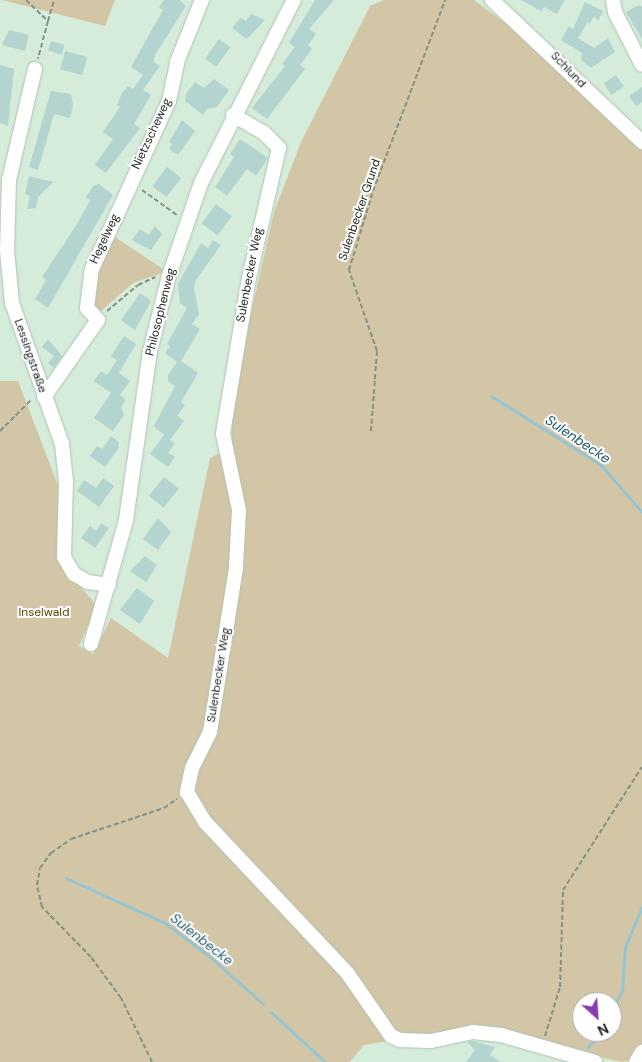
<!DOCTYPE html>
<html>
<head>
<meta charset="utf-8">
<style>
	body { margin:0 }
	#map { position:relative; width:642px; height:1062px; overflow:hidden; background:#d5ecda; font-family:"DM Sans",sans-serif }
	div>[style] { position:absolute }
	.green>* { inset:0; background:#d3c6a7 }
	.stream>* { height:3px; margin:-1.5px; padding:0 1.5px; transform-origin:1.5px; border-radius:1.5px; background:#96c5d1 }
	.building>* { inset:0; background:#b4d4cf; transform-origin:0 0 }
	.path>* { height:2px; margin-top:-1px; transform-origin:0; background:repeating-linear-gradient(90deg,#829285 0 5px,transparent 0 7.5px) }
	.roads { filter:drop-shadow(0 0 1px #aec4b3) drop-shadow(0 0 1px #aec4b3) }
	.minor>* { height:14px; margin:-7px; padding:0 7px; transform-origin:7px; border-radius:7px; background:#fff }
	span { translate:-50% -50%; white-space:nowrap; text-align:center; line-height:1.15; -webkit-text-stroke:4px #fff; paint-order:stroke }
	.street-label { font-size:12px; color:#202822 }
	.park-label { font-size:12px; color:#5a4500 }
	.water-label { font-size:14px; color:#1e5c6a; font-style:italic }
	.north { position:absolute; left:572px; top:992px; width:50px; height:50px; box-sizing:border-box; background:#fff; border:1px solid #a6a9a7; border-radius:50%; rotate:154deg; font-size:14px; font-weight:700; line-height:20px; text-align:center; color:#202822 }
	.north::after { content:''; display:block; margin:auto; width:18px; height:22px; background:#883cad; clip-path:polygon(50% 0,100% 100%,50% 72%,0 100%) }
</style>
</head>
<body>
<div id="map">
	<div class="green">
		<i style="clip-path:polygon(2px 0,115px 0,105px 26px)"></i>
		<i style="clip-path:polygon(evenodd,384px 0,474px 0,540px 49px,642px 148px,642px 1046px,634px 1059px,622px 1062px,470px 1028px,364px 1045px,350px 1062px,0 1062px,0 381px,18px 381px,61px 493px,62px 565px,97px 606px,79px 646px,93px 654px,111px 618px,168px 658px,210px 458px,232px 447px,232px 397px,274px 212px,301px 142px,370px 6px,384px 0,582px 1002px,612px 1002px,612px 1032px,582px 1032px,582px 1002px)"></i>
		<i style="clip-path:polygon(115px 237px,163px 269px,162px 273px,133px 283px,101px 311px,94px 304px,97px 269px)"></i>
	</div>
	<div class="stream">
		<i style="left:491px;top:396px;width:130px;rotate:32.1deg"></i>
		<i style="left:601px;top:465px;width:62px;rotate:48.9deg"></i>
		<i style="left:66px;top:878px;width:109px;rotate:24.4deg"></i>
		<i style="left:165px;top:923px;width:55px;rotate:36.9deg"></i>
		<i style="left:209px;top:956px;width:72px;rotate:41.6deg"></i>
		<i style="left:612px;top:1010px;width:22px;rotate:-63deg"></i>
		<i style="left:622px;top:990px;width:43px;rotate:-86deg"></i>
		<i style="left:625px;top:947px;width:43px;rotate:-67deg"></i>
		<i style="left:271px;top:1012px;width:74px;rotate:42.8deg"></i>
		<i style="left:588px;top:1047px;width:20px;rotate:-49deg"></i>
	</div>
	<div class="building">
		<i style="clip-path:polygon(164px 0,179px 0,186px 6px,155px 55px,154px 62px,160px 66px,143px 90px,151px 95px,134px 124px,140px 128px,106px 173px,95px 165px,113px 139px,103px 132px,120px 107px,117px 105px,122px 93px,128px 86px,133px 89px,143px 75px,131px 67px,163px 10px,159px 7px)"></i>
		<i style="clip-path:polygon(315px 0,334px 0,309px 29px,316px 34px,308px 45px,312px 49px,300px 65px,305px 69px,267px 119px,252px 108px,285px 66px,282px 64px,295px 47px,289px 43px)"></i>
		<i style="clip-path:polygon(521px 0,565px 0,557px 14px,544px 7px,541px 11px)"></i>
		<i style="clip-path:polygon(585px 2px,603px 11px,598px 21px,594px 16px,590px 24px,588px 22px,578px 38px,594px 48px,608px 38px,615px 52px,591px 68px,581px 60px,582px 53px,561px 40px,569px 26px,573px 29px)"></i>
		<i style="clip-path:polygon(637px 6px,642px 6px,642px 39px,626px 12px)"></i>
		<i style="clip-path:polygon(251px 14px,265px 20px,247px 39px,232px 28px,240px 18px,246px 21px)"></i>
		<i style="clip-path:polygon(9px 30px,29px 35px,25px 51px,2px 45px)"></i>
		<i style="left:219px;top:39px;width:14px;height:24px;rotate:36deg"></i>
		<i style="left:51px;top:41px;width:14px;height:10px;rotate:17deg"></i>
		<i style="left:65px;top:51px;width:23px;height:19px;rotate:15deg"></i>
		<i style="clip-path:polygon(0 65px,14px 69px,8px 126px,0 123px)"></i>
		<i style="left:616px;top:75px;width:14px;height:15px;rotate:56deg"></i>
		<i style="clip-path:polygon(214px 79px,229px 90px,217px 107px,207px 109px,203px 115px,185px 101px,186px 94px,195px 82px,204px 88px)"></i>
		<i style="clip-path:polygon(642px 87px,642px 102px,636px 106px,629px 96px)"></i>
		<i style="clip-path:polygon(51px 91px,71px 94px,73px 105px,70px 118px,54px 114px,38px 170px,29px 167px)"></i>
		<i style="clip-path:polygon(182px 120px,195px 131px,178px 155px,169px 149px,172px 144px,169px 142px)"></i>
		<i style="clip-path:polygon(240px 139px,268px 158px,256px 176px,247px 169px,227px 196px,215px 187px,234px 157px,230px 154px)"></i>
		<i style="left:167px;top:167px;width:18px;height:24px;rotate:38deg"></i>
		<i style="clip-path:polygon(29px 176px,53px 182px,38px 197px,36px 208px,27px 209px,30px 196px,25px 194px)"></i>
		<i style="clip-path:polygon(99px 184px,113px 195px,48px 308px,35px 299px,46px 280px,42px 277px,77px 224px,90px 200px,86px 197px,94px 185px)"></i>
		<i style="left:216px;top:204px;width:20px;height:24px;rotate:37deg"></i>
		<i style="clip-path:polygon(155px 226px,162px 234px,151px 250px,132px 240px,140px 229px,149px 235px)"></i>
		<i style="clip-path:polygon(213px 240px,221px 245px,196px 280px,194px 288px,199px 314px,192px 324px,200px 329px,181px 361px,198px 373px,181px 402px,185px 405px,177px 416px,184px 421px,170px 440px,175px 443px,168px 453px,175px 457px,168px 467px,150px 454px,164px 435px,154px 426px,175px 386px,168px 381px,168px 375px,177px 362px,165px 353px,170px 346px,167px 344px,187px 308px,180px 303px,178px 284px,201px 243px,208px 248px)"></i>
		<i style="clip-path:polygon(140px 293px,151px 301px,135px 330px,121px 320px)"></i>
		<i style="clip-path:polygon(124px 336px,136px 344px,119px 373px,130px 381px,120px 395px,126px 400px,121px 407px,124px 415px,113px 431px,94px 418px,111px 393px,94px 381px,101px 371px,107px 375px,117px 360px,111px 356px)"></i>
		<i style="clip-path:polygon(48px 339px,62px 356px,54px 368px,48px 363px,54px 356px,42px 347px)"></i>
		<i style="clip-path:polygon(111px 436px,119px 442px,118px 449px,105px 467px,90px 456px,97px 446px,102px 449px)"></i>
		<i style="left:164px;top:477px;width:19px;height:24px;rotate:39deg"></i>
		<i style="clip-path:polygon(103px 478px,114px 486px,99px 507px,77px 491px,84px 480px,96px 488px)"></i>
		<i style="clip-path:polygon(158px 518px,171px 532px,158px 550px,143px 539px)"></i>
		<i style="clip-path:polygon(101px 523px,109px 528px,95px 548px,81px 538px,90px 526px,96px 531px)"></i>
		<i style="clip-path:polygon(145px 556px,157px 565px,146px 582px,130px 571px)"></i>
		<i style="clip-path:polygon(137px 588px,154px 601px,140px 624px,120px 610px)"></i>
		<i style="clip-path:polygon(473px 1041px,495px 1047px,490px 1055px,500px 1062px,466px 1062px,475px 1050px,467px 1042px)"></i>
	</div>
	<div class="path">
		<i style="left:26px;top:0;width:30px;rotate:44deg"></i>
		<i style="left:48px;top:21px;width:39px;rotate:105deg"></i>
		<i style="left:48px;top:21px;width:22px;rotate:-74deg"></i>
		<i style="left:142px;top:190px;width:43px;rotate:35.5deg"></i>
		<i style="left:107px;top:311px;width:40px;rotate:-40deg"></i>
		<i style="left:138px;top:285px;width:19px;rotate:-25deg"></i>
		<i style="left:0;top:431px;width:44px;rotate:-45deg"></i>
		<i style="left:371px;top:431px;width:80px;rotate:-85.7deg"></i>
		<i style="left:377px;top:351px;width:86px;rotate:-109.1deg"></i>
		<i style="left:349px;top:270px;width:83px;rotate:-73.1deg"></i>
		<i style="left:373px;top:191px;width:204px;rotate:-69.3deg"></i>
		<i style="left:545px;top:1036px;width:51px;rotate:-73deg"></i>
		<i style="left:560px;top:987px;width:97px;rotate:-88.2deg"></i>
		<i style="left:563px;top:890px;width:146px;rotate:-57.3deg"></i>
		<i style="left:152px;top:1062px;width:71px;rotate:-115.8deg"></i>
		<i style="left:121px;top:998px;width:51px;rotate:-126.2deg"></i>
		<i style="left:91px;top:957px;width:70px;rotate:-134.4deg"></i>
		<i style="left:42px;top:907px;width:23px;rotate:-103deg"></i>
		<i style="left:37px;top:885px;width:17px;rotate:-80deg"></i>
		<i style="left:40px;top:868px;width:19px;rotate:-54deg"></i>
		<i style="left:51px;top:853px;width:24px;rotate:-35deg"></i>
		<i style="left:71px;top:839px;width:98px;rotate:-18.4deg"></i>
		<i style="left:164px;top:808px;width:16px;rotate:-35deg"></i>
	</div>
	<div class="roads">
		<div class="minor">
			<i style="left:492px;top:0;width:207px;rotate:43.4deg"></i>
			<i style="left:613px;top:0;width:12px;rotate:81deg"></i>
			<i style="left:615px;top:12px;width:59px;rotate:63deg"></i>
			<i style="left:35px;top:69px;width:114px;rotate:103.2deg"></i>
			<i style="left:9px;top:180px;width:70px;rotate:91.6deg"></i>
			<i style="left:7px;top:250px;width:53px;rotate:84.6deg"></i>
			<i style="left:12px;top:303px;width:150px;rotate:70.5deg"></i>
			<i style="left:62px;top:444px;width:36px;rotate:84deg"></i>
			<i style="left:66px;top:480px;width:77px;rotate:91.5deg"></i>
			<i style="left:64px;top:557px;width:20px;rotate:60deg"></i>
			<i style="left:74px;top:574px;width:16px;rotate:30deg"></i>
			<i style="left:88px;top:582px;width:21px;rotate:8deg"></i>
			<i style="left:233px;top:115px;width:34px;rotate:30deg"></i>
			<i style="left:263px;top:132px;width:23px;rotate:45deg"></i>
			<i style="left:279px;top:148px;width:133px;rotate:103deg"></i>
			<i style="left:249px;top:278px;width:158px;rotate:99.5deg"></i>
			<i style="left:223px;top:434px;width:78px;rotate:78.1deg"></i>
			<i style="left:239px;top:510px;width:58px;rotate:93deg"></i>
			<i style="left:236px;top:568px;width:166px;rotate:99deg"></i>
			<i style="left:210px;top:732px;width:40px;rotate:116.6deg"></i>
			<i style="left:192px;top:768px;width:25px;rotate:102deg"></i>
			<i style="left:187px;top:792px;width:35px;rotate:59deg"></i>
			<i style="left:205px;top:822px;width:209px;rotate:46.7deg"></i>
			<i style="left:348px;top:974px;width:75px;rotate:55.3deg"></i>
			<i style="left:391px;top:1036px;width:10px;rotate:24deg"></i>
			<i style="left:400px;top:1040px;width:31px;rotate:2deg"></i>
			<i style="left:431px;top:1041px;width:43px;rotate:-12.1deg"></i>
			<i style="left:473px;top:1032px;width:28px;rotate:6deg"></i>
			<i style="left:501px;top:1035px;width:98px;rotate:16deg"></i>
			<i style="left:44px;top:397px;width:94px;rotate:-55deg"></i>
			<i style="left:98px;top:320px;width:16px;rotate:-133deg"></i>
			<i style="left:87px;top:308px;width:39px;rotate:-83deg"></i>
			<i style="left:92px;top:269px;width:185px;rotate:-65.4deg"></i>
			<i style="left:169px;top:101px;width:40px;rotate:-78deg"></i>
			<i style="left:177px;top:62px;width:67px;rotate:-68deg"></i>
			<i style="left:91px;top:644px;width:129px;rotate:-74.2deg"></i>
			<i style="left:126px;top:520px;width:171px;rotate:-81.9deg"></i>
			<i style="left:150px;top:351px;width:77px;rotate:-75.8deg"></i>
			<i style="left:169px;top:276px;width:98px;rotate:-71deg"></i>
			<i style="left:201px;top:183px;width:205px;rotate:-63.1deg"></i>
			<i style="left:636px;top:1062px;width:12px;rotate:-59deg"></i>
		</div>
	</div>
	<div class="street-label">
		<span style="left:568px;top:70px;rotate:46deg">Schlund</span>
		<span style="left:152px;top:134px;rotate:-65deg">Nietzscheweg</span>
		<span style="left:360px;top:210px;rotate:-71deg">Sulenbecker Grund</span>
		<span style="left:105px;top:239px;rotate:-65deg">Hegelweg</span>
		<span style="left:250px;top:275px;rotate:-79deg">Sulenbecker Weg</span>
		<span style="left:161px;top:312px;rotate:-76deg">Philosophenweg</span>
		<span style="left:30px;top:356px;rotate:71deg">Lessingstraße</span>
		<span style="left:219px;top:675px;rotate:-81deg">Sulenbecker Weg</span>
	</div>
	<div class="park-label">
		<span style="left:44px;top:613px">Inselwald</span>
	</div>
	<div class="water-label">
		<span style="left:578px;top:439px;rotate:34deg">Sulenbecke</span>
		<span style="left:202px;top:939px;rotate:38deg">Sulenbecke</span>
	</div>
	<div class="north">N</div>
</div>
</body>
</html>
